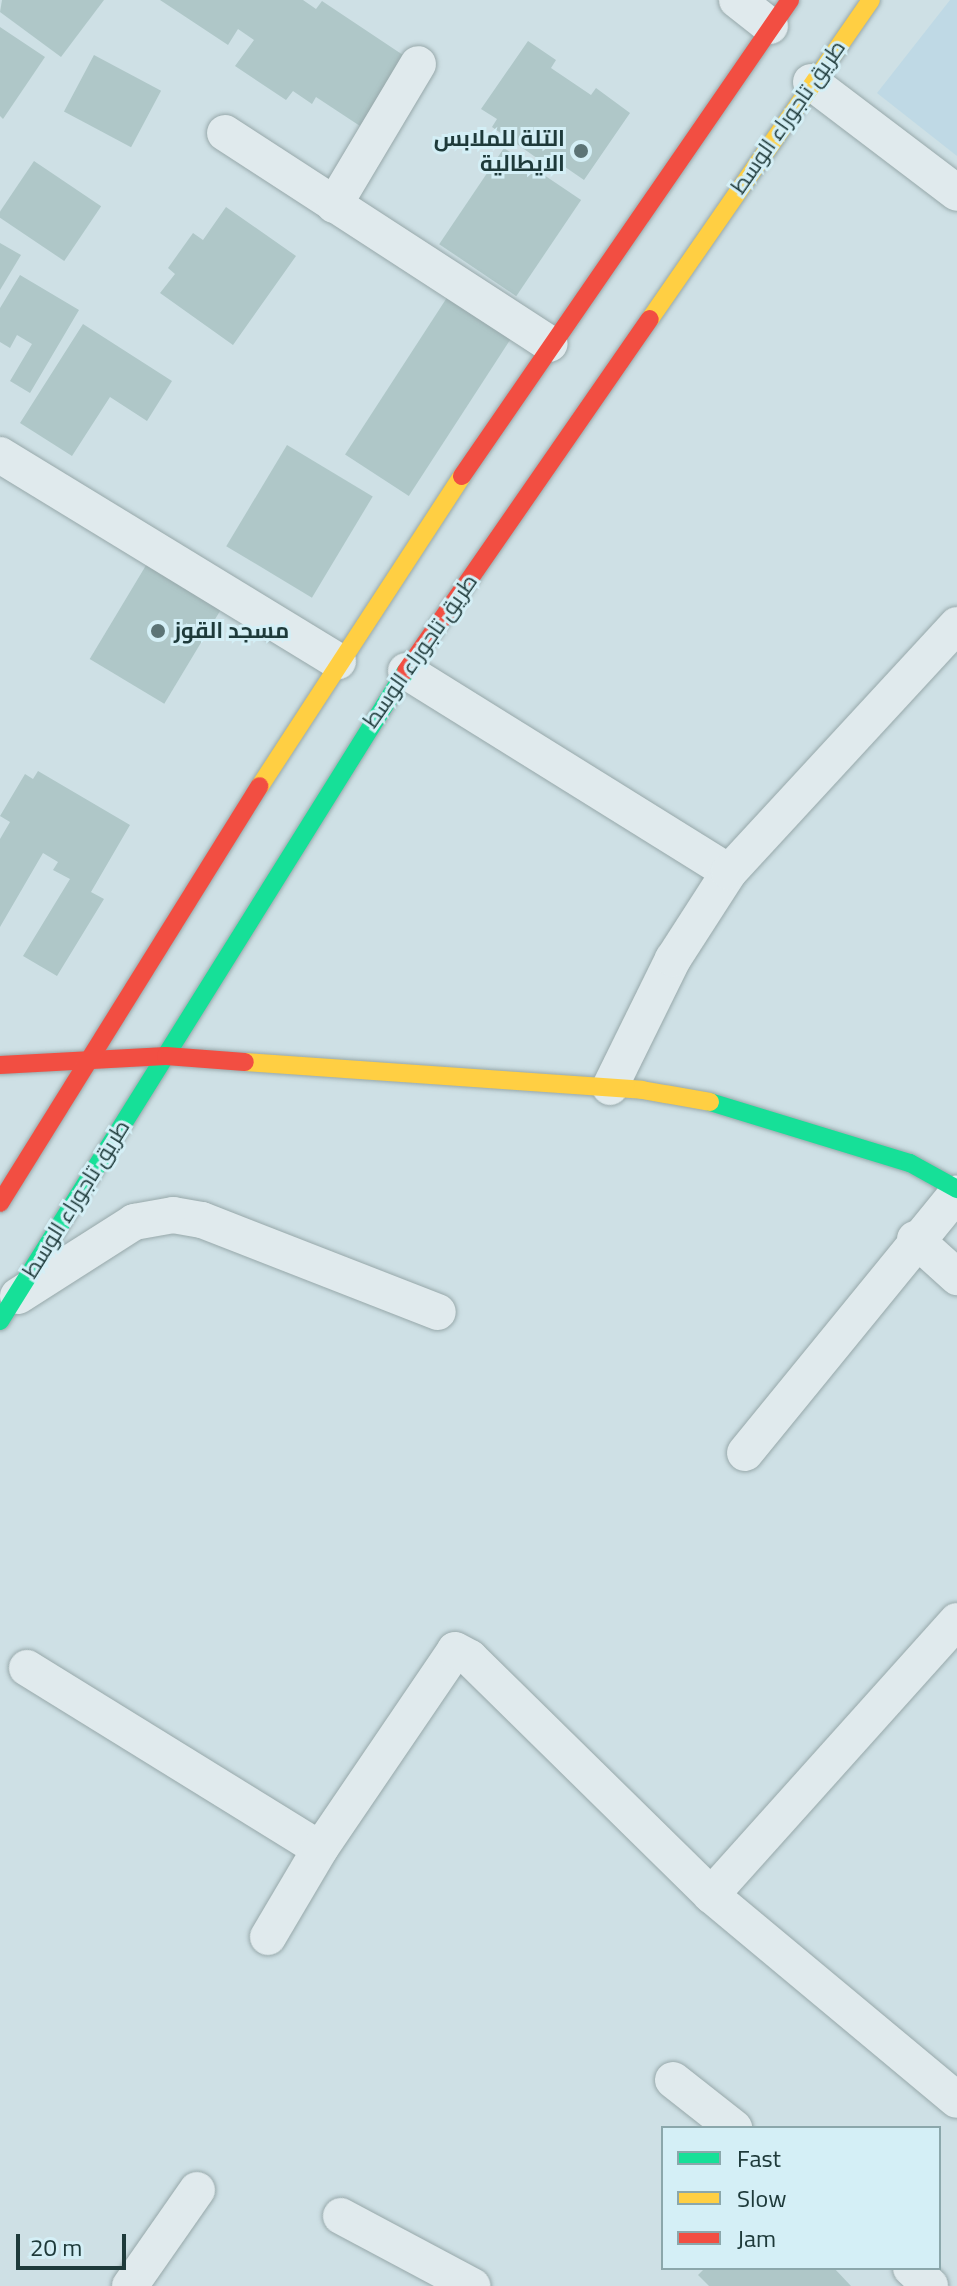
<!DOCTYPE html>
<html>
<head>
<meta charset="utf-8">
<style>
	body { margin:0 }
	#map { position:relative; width:957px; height:2286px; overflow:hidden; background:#cee0e5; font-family:Georgia,Cairo,serif }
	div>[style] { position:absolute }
	.farmland>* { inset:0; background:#bfd9e5 }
	.building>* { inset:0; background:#afc7c8; transform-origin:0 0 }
	.roads { filter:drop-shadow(0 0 2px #97a8aa) drop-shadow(0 0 2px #97a8aa) }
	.street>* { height:36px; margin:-18px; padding:0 18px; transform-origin:18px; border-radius:18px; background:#e0eaed }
	.fast>* { height:18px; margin:-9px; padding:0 9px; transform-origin:9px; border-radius:9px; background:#16e098 }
	.slow>* { height:18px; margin:-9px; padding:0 9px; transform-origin:9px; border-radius:9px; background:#ffcf43 }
	.jam>* { height:18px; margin:-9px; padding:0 9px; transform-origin:9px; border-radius:9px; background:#f24e42 }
	.dots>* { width:22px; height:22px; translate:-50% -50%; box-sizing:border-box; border:4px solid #d4eff6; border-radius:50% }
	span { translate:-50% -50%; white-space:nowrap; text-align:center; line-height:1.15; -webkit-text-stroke:6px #d4eff6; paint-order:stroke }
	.street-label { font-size:22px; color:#1e3a3a }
	.poi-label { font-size:22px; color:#1e3a3a; font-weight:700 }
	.right { translate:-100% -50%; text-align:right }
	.left { translate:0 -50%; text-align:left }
	.legend { position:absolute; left:661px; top:2126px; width:280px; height:144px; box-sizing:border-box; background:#d4eff6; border:2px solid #8ba7ab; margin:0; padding:10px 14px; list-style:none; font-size:24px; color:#1e3a3a }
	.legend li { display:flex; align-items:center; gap:16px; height:40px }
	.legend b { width:40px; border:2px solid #8ba7ab }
	.scale { position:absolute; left:16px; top:2234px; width:110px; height:36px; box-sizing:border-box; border:4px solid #1e3a3a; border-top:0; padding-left:10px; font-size:24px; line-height:28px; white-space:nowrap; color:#1e3a3a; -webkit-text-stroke:6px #d4eff6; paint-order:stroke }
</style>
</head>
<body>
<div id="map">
	<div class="farmland">
		<i style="clip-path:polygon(950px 0,957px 0,957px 156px,877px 93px)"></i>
	</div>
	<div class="building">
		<i style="clip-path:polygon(2px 0,104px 0,61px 57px,0 12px)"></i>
		<i style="clip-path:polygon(160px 0,303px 0,316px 9px,322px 1px,406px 57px,360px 126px,316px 97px,312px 104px,293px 91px,286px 100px,235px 66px,254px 40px,238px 29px,228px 45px)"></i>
		<i style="clip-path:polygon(0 27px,45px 57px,3px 119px,0 116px)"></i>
		<i style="clip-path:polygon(528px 41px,556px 60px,551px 68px,591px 95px,596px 88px,630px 113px,584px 180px,552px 158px,547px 165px,492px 127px,497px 119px,481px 109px)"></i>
		<i style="left:94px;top:55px;width:76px;height:64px;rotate:28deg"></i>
		<i style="left:504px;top:148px;width:93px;height:116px;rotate:34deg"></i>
		<i style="left:34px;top:161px;width:81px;height:66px;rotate:34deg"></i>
		<i style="clip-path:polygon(226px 207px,296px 256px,233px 345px,160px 293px,175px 274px,168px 268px,193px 233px,203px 240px)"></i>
		<i style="clip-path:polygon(0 243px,21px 255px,0 290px)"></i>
		<i style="clip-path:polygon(20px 275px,79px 310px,30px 393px,10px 381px,32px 344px,17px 335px,10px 348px,0 342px,0 308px)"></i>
		<i style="left:448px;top:296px;width:76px;height:189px;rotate:33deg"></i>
		<i style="clip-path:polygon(83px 324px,172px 381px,147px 421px,110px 397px,72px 456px,20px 423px)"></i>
		<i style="left:287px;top:445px;width:100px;height:118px;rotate:31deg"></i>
		<i style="left:151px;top:557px;width:87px;height:119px;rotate:31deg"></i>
		<i style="clip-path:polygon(38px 771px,130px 825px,91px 892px,104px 899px,57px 976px,23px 956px,70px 879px,53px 870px,58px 862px,43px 853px,0 927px,0 839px,10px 822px,0 816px,25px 774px,33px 779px)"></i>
		<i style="clip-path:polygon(705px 2268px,834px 2268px,851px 2286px,709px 2286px,698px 2275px)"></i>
	</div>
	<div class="roads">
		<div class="street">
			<i style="left:737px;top:0;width:42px;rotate:38.2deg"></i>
			<i style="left:811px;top:82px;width:183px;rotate:37.2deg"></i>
			<i style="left:225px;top:133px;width:387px;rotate:33deg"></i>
			<i style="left:334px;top:205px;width:164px;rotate:-59.2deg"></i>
			<i style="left:0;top:455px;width:396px;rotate:31.4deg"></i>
			<i style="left:406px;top:671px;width:380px;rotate:31.9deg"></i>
			<i style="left:610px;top:1087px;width:143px;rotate:-63.8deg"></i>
			<i style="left:673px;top:959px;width:103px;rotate:-57.2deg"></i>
			<i style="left:729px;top:872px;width:336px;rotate:-47.3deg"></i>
			<i style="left:915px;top:1239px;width:57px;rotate:42.1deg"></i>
			<i style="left:18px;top:1296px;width:138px;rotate:-32.5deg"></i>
			<i style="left:134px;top:1222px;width:40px;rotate:-10deg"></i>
			<i style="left:173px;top:1215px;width:29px;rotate:10deg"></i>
			<i style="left:202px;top:1220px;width:253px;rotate:21.3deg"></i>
			<i style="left:745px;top:1453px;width:335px;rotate:-50.8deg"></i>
			<i style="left:27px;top:1668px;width:344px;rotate:31.7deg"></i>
			<i style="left:711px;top:1895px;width:368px;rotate:-48.1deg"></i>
			<i style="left:268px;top:1937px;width:102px;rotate:-59.4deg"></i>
			<i style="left:320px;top:1849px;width:240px;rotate:-55.8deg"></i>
			<i style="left:455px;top:1650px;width:17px;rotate:28deg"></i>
			<i style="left:470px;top:1658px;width:338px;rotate:44.5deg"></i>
			<i style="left:711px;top:1895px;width:320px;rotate:39.8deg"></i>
			<i style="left:673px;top:2080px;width:78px;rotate:38.2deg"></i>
			<i style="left:341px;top:2216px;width:149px;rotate:28.1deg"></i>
			<i style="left:911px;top:2268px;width:26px;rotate:43deg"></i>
			<i style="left:130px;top:2286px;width:117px;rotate:-55.1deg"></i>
		</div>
		<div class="fast">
			<i style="left:710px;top:1102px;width:209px;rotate:17deg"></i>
			<i style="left:910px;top:1163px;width:54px;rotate:29deg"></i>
			<i style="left:0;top:1321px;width:766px;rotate:-58.01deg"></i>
		</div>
		<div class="slow">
			<i style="left:650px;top:319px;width:388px;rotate:-55.3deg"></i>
			<i style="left:260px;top:786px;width:370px;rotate:-56.9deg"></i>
			<i style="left:245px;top:1062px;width:398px;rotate:4deg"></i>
			<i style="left:642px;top:1090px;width:69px;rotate:10deg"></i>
		</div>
		<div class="jam">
			<i style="left:462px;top:476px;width:578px;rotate:-55.43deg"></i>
			<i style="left:406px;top:671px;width:428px;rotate:-55.3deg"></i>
			<i style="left:0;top:1065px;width:166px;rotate:-3.1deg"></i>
			<i style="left:166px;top:1056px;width:79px;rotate:4.3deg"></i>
			<i style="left:0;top:1203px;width:491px;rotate:-58.1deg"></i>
		</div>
	</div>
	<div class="dots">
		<i style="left:581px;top:151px;background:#5c7476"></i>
		<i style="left:158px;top:631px;background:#5c7476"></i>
	</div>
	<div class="street-label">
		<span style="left:788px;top:117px;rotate:-55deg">طريق تاجوراء الوسط</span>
		<span style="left:420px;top:651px;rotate:-55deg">طريق تاجوراء الوسط</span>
		<span style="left:76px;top:1199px;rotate:-58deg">طريق تاجوراء الوسط</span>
	</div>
	<div class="poi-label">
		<span class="right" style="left:565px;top:151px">التلة للملابس<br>الايطالية</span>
		<span class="left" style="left:174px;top:631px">مسجد القوز</span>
	</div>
	<ul class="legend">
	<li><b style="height:10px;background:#16e098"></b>Fast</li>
	<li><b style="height:10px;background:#ffcf43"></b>Slow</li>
	<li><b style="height:10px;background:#f24e42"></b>Jam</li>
	</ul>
	<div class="scale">20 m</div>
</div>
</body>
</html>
